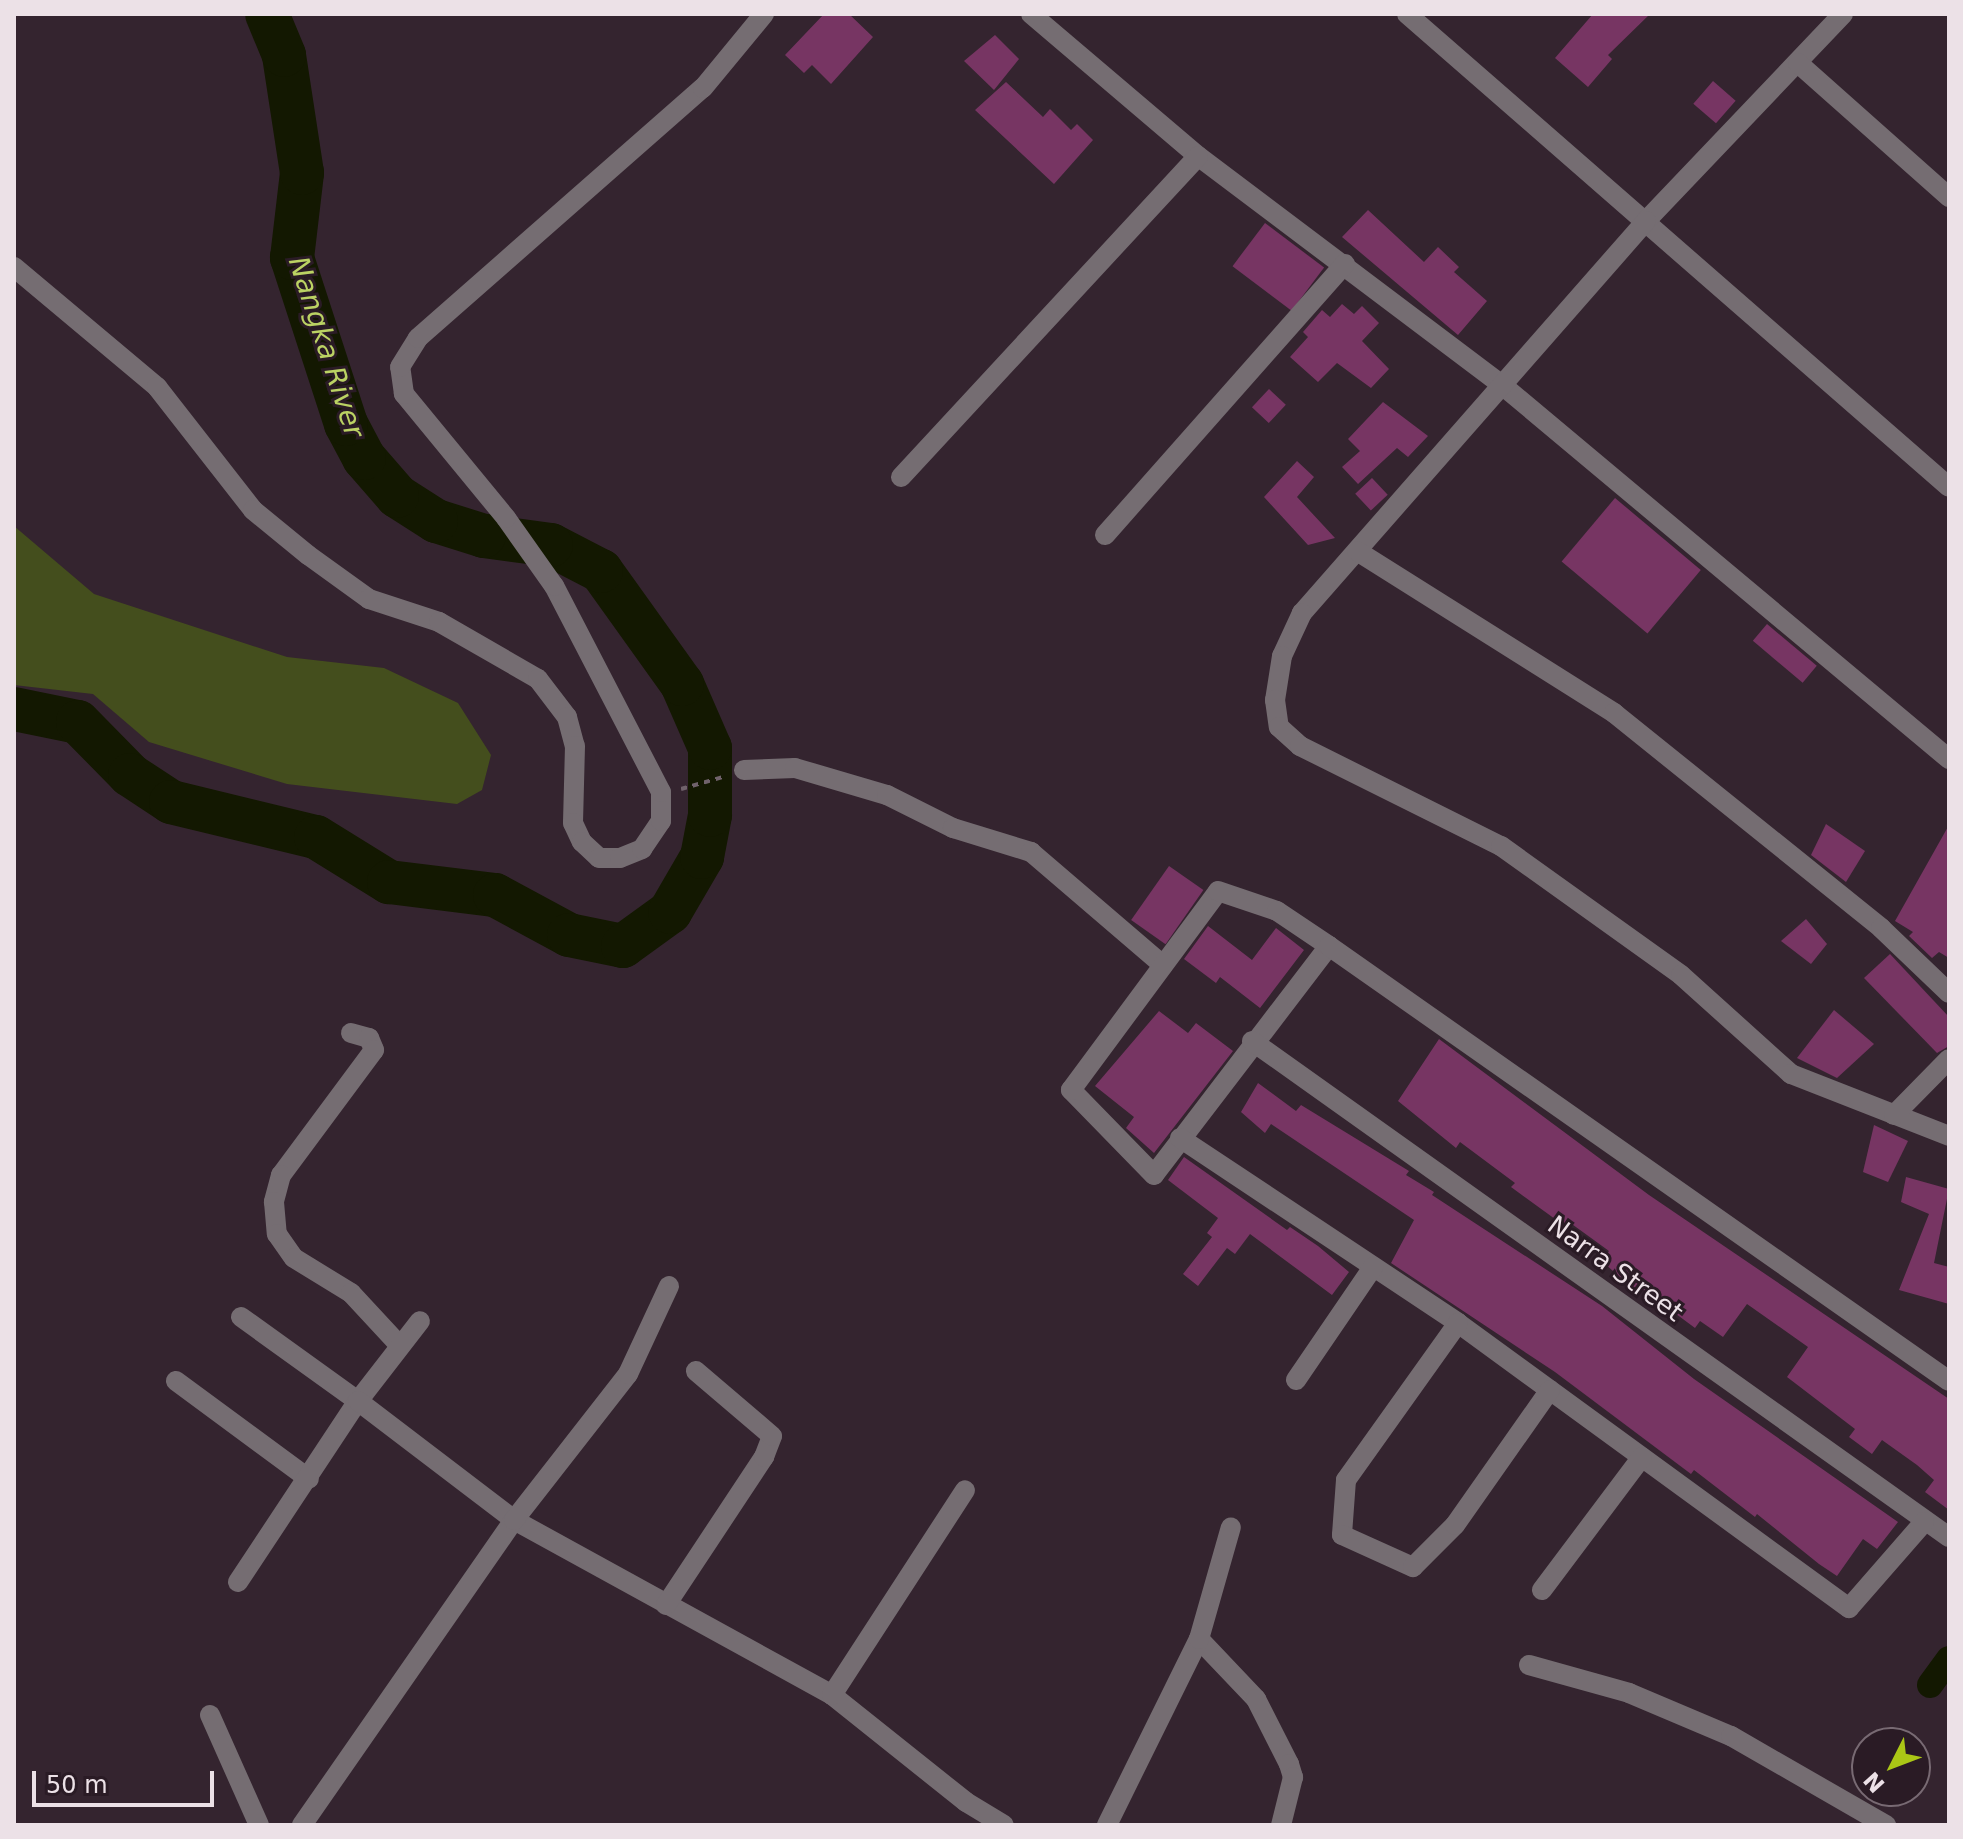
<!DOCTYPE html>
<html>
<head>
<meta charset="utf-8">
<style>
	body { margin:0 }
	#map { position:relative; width:1963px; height:1839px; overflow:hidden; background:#34242f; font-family:"DejaVu Sans",sans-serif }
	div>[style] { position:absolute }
	.green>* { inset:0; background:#444e1d }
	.canal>* { height:26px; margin:-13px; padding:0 13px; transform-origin:13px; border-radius:13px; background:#131801 }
	.river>* { height:44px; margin:-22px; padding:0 22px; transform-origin:22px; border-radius:22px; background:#131801 }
	.building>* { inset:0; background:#773563; transform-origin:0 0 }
	.path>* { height:4px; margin-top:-2px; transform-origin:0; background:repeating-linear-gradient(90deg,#70626b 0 6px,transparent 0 12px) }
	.minor>* { height:20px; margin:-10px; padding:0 10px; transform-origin:10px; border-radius:10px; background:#756d72 }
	span { translate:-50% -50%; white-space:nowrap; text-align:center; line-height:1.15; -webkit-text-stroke:6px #2a1b25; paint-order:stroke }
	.street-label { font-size:26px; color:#ece1e7 }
	.water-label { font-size:28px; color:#bbd263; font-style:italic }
	.frame { position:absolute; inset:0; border:16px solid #ece1e7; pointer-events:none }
	.north { position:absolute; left:1851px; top:1727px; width:80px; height:80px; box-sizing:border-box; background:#2a1b25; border:2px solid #786a73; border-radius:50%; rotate:228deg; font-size:22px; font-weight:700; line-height:32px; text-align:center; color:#ece1e7 }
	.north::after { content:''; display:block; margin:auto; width:28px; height:36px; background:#abc716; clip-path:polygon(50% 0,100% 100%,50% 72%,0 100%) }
	.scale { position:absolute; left:32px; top:1771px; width:182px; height:36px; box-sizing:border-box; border:4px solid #ece1e7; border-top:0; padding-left:10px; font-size:24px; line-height:28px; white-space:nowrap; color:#ece1e7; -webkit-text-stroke:6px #2a1b25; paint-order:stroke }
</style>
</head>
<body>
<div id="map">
	<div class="green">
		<i style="clip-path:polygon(14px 526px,94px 594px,287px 657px,384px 668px,458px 703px,491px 755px,482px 790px,457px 804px,287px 784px,149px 742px,93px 694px,14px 685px)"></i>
	</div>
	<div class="canal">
		<i style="left:1930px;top:1685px;width:32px;rotate:-54deg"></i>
	</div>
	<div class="river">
		<i style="left:14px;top:709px;width:65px;rotate:11.5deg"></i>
		<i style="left:78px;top:722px;width:74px;rotate:45.5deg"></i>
		<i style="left:130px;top:775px;width:49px;rotate:33.4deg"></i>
		<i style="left:171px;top:802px;width:149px;rotate:13.6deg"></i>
		<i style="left:316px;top:837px;width:86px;rotate:31.7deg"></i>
		<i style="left:389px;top:882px;width:107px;rotate:7deg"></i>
		<i style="left:495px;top:895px;width:84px;rotate:28.4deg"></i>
		<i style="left:569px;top:935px;width:55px;rotate:11.5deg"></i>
		<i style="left:623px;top:946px;width:58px;rotate:-35.9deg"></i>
		<i style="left:670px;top:912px;width:64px;rotate:-59.8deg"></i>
		<i style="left:702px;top:857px;width:43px;rotate:-79.2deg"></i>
		<i style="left:710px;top:815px;width:67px;rotate:-90deg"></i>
		<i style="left:710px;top:748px;width:70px;rotate:-113.6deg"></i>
		<i style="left:682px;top:684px;width:139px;rotate:-125.6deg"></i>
		<i style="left:601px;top:571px;width:56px;rotate:-152.5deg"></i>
		<i style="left:551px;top:545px;width:68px;rotate:-172.3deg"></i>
		<i style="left:484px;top:536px;width:50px;rotate:-162.6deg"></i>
		<i style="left:436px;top:521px;width:46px;rotate:-147.3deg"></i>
		<i style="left:397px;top:496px;width:50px;rotate:-131deg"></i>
		<i style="left:364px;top:458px;width:38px;rotate:-118deg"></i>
		<i style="left:346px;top:424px;width:175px;rotate:-108deg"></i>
		<i style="left:292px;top:258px;width:86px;rotate:-83.3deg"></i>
		<i style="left:302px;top:173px;width:119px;rotate:-98.7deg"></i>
		<i style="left:284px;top:55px;width:44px;rotate:-112.5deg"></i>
	</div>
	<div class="building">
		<i style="clip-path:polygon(824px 14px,849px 14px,873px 37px,831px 84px,812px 65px,804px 73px,785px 55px)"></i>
		<i style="clip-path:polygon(1593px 14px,1650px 14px,1608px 55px,1612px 59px,1588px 87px,1555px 58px)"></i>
		<i style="clip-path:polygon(995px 35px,1019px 59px,994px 90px,964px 61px)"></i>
		<i style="left:1713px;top:81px;width:30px;height:30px;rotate:41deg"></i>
		<i style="clip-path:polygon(1006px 82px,1043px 117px,1050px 109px,1071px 130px,1077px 124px,1093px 140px,1054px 184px,975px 110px)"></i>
		<i style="clip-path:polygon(1368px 210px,1424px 262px,1438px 247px,1459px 267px,1454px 272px,1487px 301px,1458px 335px,1342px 237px)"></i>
		<i style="left:1265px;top:223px;width:74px;height:54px;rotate:37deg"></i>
		<i style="clip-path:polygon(1342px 304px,1354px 314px,1362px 306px,1379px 323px,1362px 341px,1389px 369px,1371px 388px,1337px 363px,1318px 382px,1290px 357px,1308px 337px,1303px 332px,1322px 310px,1330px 317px)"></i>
		<i style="left:1269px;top:389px;width:23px;height:25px;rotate:43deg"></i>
		<i style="clip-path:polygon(1383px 402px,1428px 436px,1408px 457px,1397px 448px,1358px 484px,1342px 467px,1360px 451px,1348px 439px)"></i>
		<i style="clip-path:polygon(1297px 461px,1314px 477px,1297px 497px,1335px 538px,1308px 545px,1264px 497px)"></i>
		<i style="left:1372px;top:478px;width:23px;height:23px;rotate:47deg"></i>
		<i style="left:1615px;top:498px;width:112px;height:83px;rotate:40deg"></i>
		<i style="left:1767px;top:624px;width:65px;height:22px;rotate:40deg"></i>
		<i style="clip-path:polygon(1826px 824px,1865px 851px,1846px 882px,1811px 855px)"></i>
		<i style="clip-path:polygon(1949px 825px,1949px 958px,1939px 952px,1932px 958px,1909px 936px,1913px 932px,1895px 921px)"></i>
		<i style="left:1169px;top:866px;width:42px;height:66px;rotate:35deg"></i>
		<i style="clip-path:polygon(1806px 919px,1827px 944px,1811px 964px,1781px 941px)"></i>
		<i style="clip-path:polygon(1208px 926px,1252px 960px,1276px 928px,1304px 950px,1260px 1008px,1220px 977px,1216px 983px,1184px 959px)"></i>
		<i style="clip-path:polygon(1890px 954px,1949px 1017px,1949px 1046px,1937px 1053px,1864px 978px)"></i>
		<i style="clip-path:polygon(1834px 1010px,1874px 1044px,1837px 1078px,1797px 1058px)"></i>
		<i style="clip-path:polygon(1159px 1011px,1188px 1033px,1196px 1023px,1233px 1051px,1154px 1153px,1126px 1128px,1134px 1117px,1095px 1086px)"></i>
		<i style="clip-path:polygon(1439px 1039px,1649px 1195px,1949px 1399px,1949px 1510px,1925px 1492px,1934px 1480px,1917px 1465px,1882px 1440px,1872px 1454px,1849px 1437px,1855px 1429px,1787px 1377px,1808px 1347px,1747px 1304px,1723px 1337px,1700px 1321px,1695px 1328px,1641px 1288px,1637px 1293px,1602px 1261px,1609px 1251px,1569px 1222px,1566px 1227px,1511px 1187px,1515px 1183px,1460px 1142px,1456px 1148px,1398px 1101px)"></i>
		<i style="clip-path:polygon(1258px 1083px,1296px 1111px,1301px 1105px,1409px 1171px,1406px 1175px,1434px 1192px,1432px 1195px,1602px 1306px,1694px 1379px,1898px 1522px,1877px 1549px,1863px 1539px,1837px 1576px,1819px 1564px,1757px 1514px,1755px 1517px,1694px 1470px,1691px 1474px,1555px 1372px,1391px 1263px,1414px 1220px,1271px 1124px,1265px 1133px,1241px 1112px)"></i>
		<i style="clip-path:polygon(1874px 1125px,1908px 1141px,1888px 1182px,1863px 1172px)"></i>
		<i style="clip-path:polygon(1184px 1157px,1287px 1230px,1290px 1227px,1318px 1246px,1349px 1272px,1332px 1295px,1250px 1234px,1235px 1254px,1227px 1248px,1198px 1286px,1183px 1274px,1212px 1237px,1207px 1233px,1218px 1218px,1168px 1180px)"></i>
		<i style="clip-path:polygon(1906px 1177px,1949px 1189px,1934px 1263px,1949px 1267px,1949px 1304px,1899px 1290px,1929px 1214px,1901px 1202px)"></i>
	</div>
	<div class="path">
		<i style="left:681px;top:789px;width:44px;rotate:-15.9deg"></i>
	</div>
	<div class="minor">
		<i style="left:1031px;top:14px;width:219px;rotate:40.4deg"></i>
		<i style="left:1198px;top:156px;width:381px;rotate:37deg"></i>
		<i style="left:1502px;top:385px;width:583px;rotate:39.92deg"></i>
		<i style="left:1407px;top:14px;width:719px;rotate:41.11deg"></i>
		<i style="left:1843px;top:14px;width:286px;rotate:133.6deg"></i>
		<i style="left:1646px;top:221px;width:522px;rotate:131.27deg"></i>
		<i style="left:1302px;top:613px;width:47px;rotate:114.9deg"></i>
		<i style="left:1282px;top:656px;width:45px;rotate:99deg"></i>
		<i style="left:1275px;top:700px;width:27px;rotate:82deg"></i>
		<i style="left:1279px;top:727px;width:28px;rotate:42deg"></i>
		<i style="left:1300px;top:746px;width:225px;rotate:26.5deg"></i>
		<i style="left:1501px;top:846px;width:221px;rotate:35.6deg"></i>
		<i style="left:1681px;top:975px;width:148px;rotate:42deg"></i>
		<i style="left:1791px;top:1074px;width:170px;rotate:21.4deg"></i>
		<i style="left:1798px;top:63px;width:202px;rotate:41.6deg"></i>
		<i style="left:14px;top:267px;width:187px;rotate:40deg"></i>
		<i style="left:157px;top:387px;width:156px;rotate:52deg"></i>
		<i style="left:253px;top:510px;width:71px;rotate:39.3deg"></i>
		<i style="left:308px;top:555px;width:75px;rotate:35.8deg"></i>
		<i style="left:369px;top:599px;width:74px;rotate:18.2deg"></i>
		<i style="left:439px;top:622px;width:114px;rotate:29.9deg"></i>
		<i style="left:538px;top:679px;width:48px;rotate:52.7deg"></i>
		<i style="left:567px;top:717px;width:30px;rotate:75deg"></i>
		<i style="left:575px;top:746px;width:77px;rotate:91.5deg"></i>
		<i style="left:573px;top:823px;width:21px;rotate:65deg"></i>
		<i style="left:582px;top:842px;width:23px;rotate:43deg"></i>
		<i style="left:599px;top:858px;width:21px"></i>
		<i style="left:620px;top:858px;width:24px;rotate:-22deg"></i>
		<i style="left:642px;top:849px;width:34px;rotate:-56deg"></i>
		<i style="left:661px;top:821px;width:29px;rotate:-90deg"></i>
		<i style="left:661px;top:792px;width:232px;rotate:-117.4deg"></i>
		<i style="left:554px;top:586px;width:83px;rotate:-125.2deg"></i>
		<i style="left:506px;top:518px;width:161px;rotate:-129.4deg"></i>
		<i style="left:404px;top:394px;width:27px;rotate:-98deg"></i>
		<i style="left:400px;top:367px;width:34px;rotate:-58deg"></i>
		<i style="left:418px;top:338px;width:379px;rotate:-41.3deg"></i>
		<i style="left:703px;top:88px;width:96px;rotate:-50.5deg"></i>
		<i style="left:901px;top:477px;width:437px;rotate:-47.2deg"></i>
		<i style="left:1105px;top:535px;width:362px;rotate:-48.5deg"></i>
		<i style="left:1357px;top:551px;width:304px;rotate:32.2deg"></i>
		<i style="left:1614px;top:713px;width:343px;rotate:38.8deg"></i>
		<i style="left:1881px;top:928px;width:94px;rotate:43.7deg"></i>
		<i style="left:744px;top:770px;width:51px;rotate:-2.2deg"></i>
		<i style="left:795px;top:768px;width:96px;rotate:16.4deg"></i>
		<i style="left:887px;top:795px;width:74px;rotate:26.6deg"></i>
		<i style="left:953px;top:828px;width:82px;rotate:17.1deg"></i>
		<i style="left:1031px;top:852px;width:174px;rotate:40.6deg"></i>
		<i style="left:1329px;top:946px;width:288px;rotate:127.4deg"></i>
		<i style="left:1154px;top:1175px;width:119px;rotate:-134.3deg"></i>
		<i style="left:1071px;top:1090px;width:247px;rotate:-53.5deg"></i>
		<i style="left:1218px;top:891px;width:62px;rotate:18.7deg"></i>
		<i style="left:1277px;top:911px;width:63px;rotate:33.9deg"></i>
		<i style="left:1329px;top:946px;width:757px;rotate:35.05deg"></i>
		<i style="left:351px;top:1033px;width:19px;rotate:16deg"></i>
		<i style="left:369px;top:1038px;width:13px;rotate:67deg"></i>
		<i style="left:374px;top:1050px;width:156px;rotate:126.6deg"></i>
		<i style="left:281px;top:1175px;width:28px;rotate:105deg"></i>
		<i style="left:274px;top:1202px;width:32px;rotate:85deg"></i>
		<i style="left:277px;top:1234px;width:29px;rotate:55deg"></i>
		<i style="left:294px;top:1258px;width:67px;rotate:31.6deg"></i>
		<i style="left:351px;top:1293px;width:72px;rotate:47.2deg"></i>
		<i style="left:1252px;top:1041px;width:855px;rotate:35.44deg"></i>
		<i style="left:1894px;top:1115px;width:78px;rotate:-45.5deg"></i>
		<i style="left:1180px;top:1138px;width:334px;rotate:33.6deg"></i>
		<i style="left:1458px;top:1323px;width:484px;rotate:36.1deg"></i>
		<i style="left:1849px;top:1608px;width:114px;rotate:-48.9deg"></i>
		<i style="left:241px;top:1317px;width:144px;rotate:35.7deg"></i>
		<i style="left:358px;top:1401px;width:101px;rotate:-52.2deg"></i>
		<i style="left:1458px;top:1323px;width:193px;rotate:125.5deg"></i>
		<i style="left:1346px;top:1480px;width:55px;rotate:94.2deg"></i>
		<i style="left:1342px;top:1535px;width:78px;rotate:24.3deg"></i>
		<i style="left:1413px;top:1567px;width:59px;rotate:-45deg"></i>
		<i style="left:1455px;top:1525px;width:165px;rotate:-54.9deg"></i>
		<i style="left:1296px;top:1380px;width:137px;rotate:-55.7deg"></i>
		<i style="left:176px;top:1381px;width:165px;rotate:36.4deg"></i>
		<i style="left:238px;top:1582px;width:217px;rotate:-56.5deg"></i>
		<i style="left:358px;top:1401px;width:196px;rotate:37.3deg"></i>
		<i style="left:514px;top:1520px;width:363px;rotate:28.8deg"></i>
		<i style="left:832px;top:1695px;width:171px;rotate:38.6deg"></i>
		<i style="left:966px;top:1802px;width:44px;rotate:31.2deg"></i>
		<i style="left:1542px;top:1590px;width:166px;rotate:-53.1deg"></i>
		<i style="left:666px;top:1605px;width:178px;rotate:-56.5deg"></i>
		<i style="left:764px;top:1457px;width:22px;rotate:-69deg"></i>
		<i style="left:772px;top:1436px;width:100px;rotate:-139.5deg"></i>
		<i style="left:1199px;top:1639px;width:83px;rotate:46.5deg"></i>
		<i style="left:1256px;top:1699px;width:73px;rotate:63.1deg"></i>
		<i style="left:1289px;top:1764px;width:14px;rotate:73deg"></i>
		<i style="left:1293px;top:1777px;width:49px;rotate:104deg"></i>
		<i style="left:1529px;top:1665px;width:104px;rotate:15.6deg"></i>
		<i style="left:1629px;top:1693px;width:111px;rotate:22.9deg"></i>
		<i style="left:1731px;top:1736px;width:179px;rotate:29.9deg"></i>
		<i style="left:832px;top:1695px;width:244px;rotate:-57deg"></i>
		<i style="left:210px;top:1715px;width:120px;rotate:66deg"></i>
		<i style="left:302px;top:1825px;width:371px;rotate:-55.2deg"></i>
		<i style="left:514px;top:1520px;width:185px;rotate:-52deg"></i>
		<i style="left:628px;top:1374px;width:97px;rotate:-65deg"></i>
		<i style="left:1107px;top:1825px;width:208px;rotate:-63.7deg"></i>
		<i style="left:1199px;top:1639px;width:116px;rotate:-74.1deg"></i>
	</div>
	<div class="street-label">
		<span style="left:1615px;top:1269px;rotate:36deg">Narra Street</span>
	</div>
	<div class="water-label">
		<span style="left:326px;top:347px;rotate:72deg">Nangka River</span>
	</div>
	<div class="frame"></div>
	<div class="north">N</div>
	<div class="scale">50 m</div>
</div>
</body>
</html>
